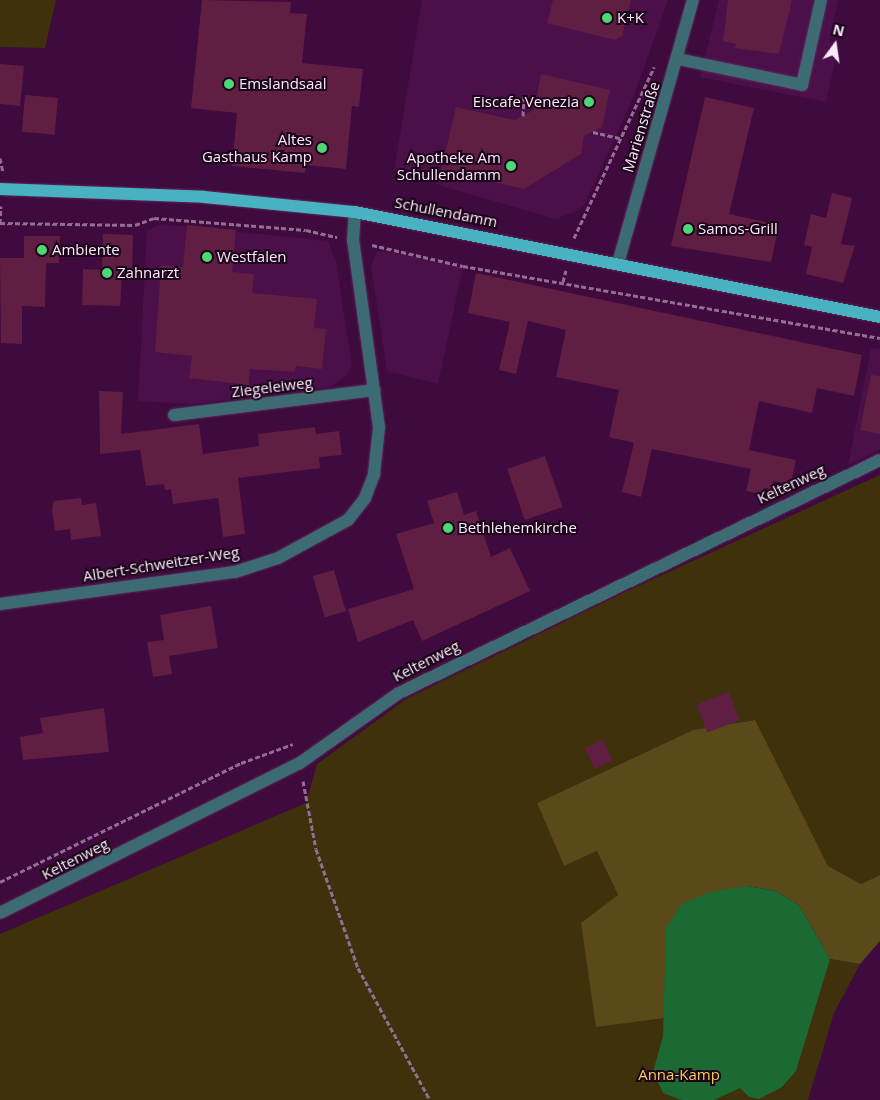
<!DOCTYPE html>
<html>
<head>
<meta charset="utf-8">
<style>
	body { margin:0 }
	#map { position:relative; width:880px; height:1100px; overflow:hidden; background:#3f0a3d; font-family:"Open Sans",sans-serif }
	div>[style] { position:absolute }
	.built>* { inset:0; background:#4b1049 }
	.green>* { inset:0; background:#3e310c }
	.forest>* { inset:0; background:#5a4919 }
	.water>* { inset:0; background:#1b6a33 }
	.building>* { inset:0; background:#601e43; transform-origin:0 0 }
	.path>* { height:3px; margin-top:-1.5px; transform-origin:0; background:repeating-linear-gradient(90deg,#946e92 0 5px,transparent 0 7.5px) }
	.roads { filter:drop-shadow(0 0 1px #5a2958) drop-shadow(0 0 1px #5a2958) }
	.minor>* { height:12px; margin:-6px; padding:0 6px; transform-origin:6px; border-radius:6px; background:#3d6b73 }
	.major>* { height:12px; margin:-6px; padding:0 6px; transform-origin:6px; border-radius:6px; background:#48b1c2 }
	.dots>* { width:14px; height:14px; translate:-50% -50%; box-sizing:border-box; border:2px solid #1a0519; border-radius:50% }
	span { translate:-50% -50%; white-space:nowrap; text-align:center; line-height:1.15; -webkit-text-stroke:4px #1a0519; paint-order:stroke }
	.poi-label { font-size:15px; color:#fde9fb }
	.left { translate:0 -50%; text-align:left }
	.right { translate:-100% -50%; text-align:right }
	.street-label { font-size:15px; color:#fde9fb }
	.park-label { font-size:15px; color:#f8cd53 }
	.north { position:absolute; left:810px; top:20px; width:50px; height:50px; -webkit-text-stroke:4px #1a0519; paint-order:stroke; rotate:14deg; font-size:14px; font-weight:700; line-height:20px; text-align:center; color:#fde9fb }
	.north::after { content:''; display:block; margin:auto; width:18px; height:22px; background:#fde9fb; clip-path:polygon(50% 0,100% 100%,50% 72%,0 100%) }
</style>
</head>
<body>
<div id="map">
	<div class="built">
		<i style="clip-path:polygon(422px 0,668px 0,634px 96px,585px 204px,577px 211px,555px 219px,394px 172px)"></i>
		<i style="clip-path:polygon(719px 0,838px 0,829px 41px,839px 43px,826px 102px,700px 77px)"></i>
		<i style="clip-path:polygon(160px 224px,328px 241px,336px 262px,352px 365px,347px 375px,330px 387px,193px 404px,138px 401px,147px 231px)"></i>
		<i style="clip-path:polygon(386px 251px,463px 267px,438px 384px,387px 371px,371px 266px,377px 252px)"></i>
		<i style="clip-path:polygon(880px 348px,880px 450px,848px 465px,871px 349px)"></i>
	</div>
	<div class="green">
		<i style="clip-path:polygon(0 0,56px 0,45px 48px,0 47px)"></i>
		<i style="clip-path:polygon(880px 475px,880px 875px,861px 884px,828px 866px,754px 720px,693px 730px,537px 803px,564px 866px,597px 851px,618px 895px,663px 1018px,665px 985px,805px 969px,830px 959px,860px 964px,834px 1013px,808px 1100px,0 1100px,0 934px,306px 803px,317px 764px,406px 699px,625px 592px)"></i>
	</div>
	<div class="forest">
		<i style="clip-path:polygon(755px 720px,828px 866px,861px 884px,880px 875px,880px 941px,860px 964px,830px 959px,799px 905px,775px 891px,748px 886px,665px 985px,664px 1018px,596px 1027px,581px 923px,618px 895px,597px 851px,564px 866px,537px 803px,693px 730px)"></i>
	</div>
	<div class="water">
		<i style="clip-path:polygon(748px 886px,775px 891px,799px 905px,830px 959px,796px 1071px,782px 1087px,759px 1099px,749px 1097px,740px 1088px,714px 1100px,682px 1100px,663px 1093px,653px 1072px,663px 1036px,666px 928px,682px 904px,711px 892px)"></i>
	</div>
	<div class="building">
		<i style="clip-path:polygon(202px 0,291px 2px,290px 13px,307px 14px,302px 63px,363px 69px,359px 107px,352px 106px,346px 169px,306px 165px,305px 173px,232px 166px,237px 113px,191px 108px)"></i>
		<i style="clip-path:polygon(553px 0,631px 0,622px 36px,615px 40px,547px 23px)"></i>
		<i style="clip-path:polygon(728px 0,792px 0,779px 54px,735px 48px,736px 44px,723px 41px)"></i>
		<i style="clip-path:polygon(0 64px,24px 66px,20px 106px,0 104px)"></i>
		<i style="clip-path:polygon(541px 74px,610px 90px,602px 127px,584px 136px,581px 154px,524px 189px,441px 170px,456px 107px,515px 120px,534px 110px)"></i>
		<i style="left:25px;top:95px;width:33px;height:37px;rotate:5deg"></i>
		<i style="clip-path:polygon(705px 97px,754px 108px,729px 214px,779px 225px,771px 262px,671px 246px)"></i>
		<i style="clip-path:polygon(832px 193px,852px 198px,841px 244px,855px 246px,843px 283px,806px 274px,812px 247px,804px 245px,811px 214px,826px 218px)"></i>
		<i style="clip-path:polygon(187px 225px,236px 230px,232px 272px,254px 274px,252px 293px,317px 299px,314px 328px,326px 329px,322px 369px,296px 366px,295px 372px,250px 369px,249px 385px,189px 378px,192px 356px,155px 352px,161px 265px,183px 267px)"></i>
		<i style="clip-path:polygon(103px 234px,133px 235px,132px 277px,122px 277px,120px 306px,82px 305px,83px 269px,102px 270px)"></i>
		<i style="clip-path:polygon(24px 236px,60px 236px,59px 263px,46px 263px,45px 307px,22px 306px,22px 344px,1px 343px,0 258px,24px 258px)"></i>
		<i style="clip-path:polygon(476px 273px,862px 355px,854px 396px,817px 388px,812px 413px,759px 401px,749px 450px,796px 460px,791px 484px,773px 481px,770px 496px,746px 491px,751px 469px,652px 449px,641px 497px,622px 492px,634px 443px,609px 437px,619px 390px,556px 377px,566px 330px,528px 321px,516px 374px,499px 370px,510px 322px,468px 313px)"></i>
		<i style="clip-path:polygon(871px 375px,880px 376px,880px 434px,860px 430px)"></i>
		<i style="clip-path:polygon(99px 391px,123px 392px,121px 434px,199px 424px,203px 454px,259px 446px,258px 434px,315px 427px,316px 434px,339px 431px,342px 455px,319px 457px,320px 468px,238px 478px,245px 534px,223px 537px,218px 498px,173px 504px,171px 489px,165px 490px,164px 484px,146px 486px,140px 450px,100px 454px)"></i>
		<i style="left:545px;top:456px;width:54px;height:40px;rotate:71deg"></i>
		<i style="clip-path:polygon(457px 492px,464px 515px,476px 511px,491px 557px,510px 548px,530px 591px,422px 641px,413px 620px,358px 642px,348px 609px,414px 589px,396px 534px,434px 523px,427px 501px)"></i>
		<i style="clip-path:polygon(81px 498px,82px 505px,96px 503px,101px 536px,71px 540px,70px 529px,55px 531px,52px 509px,54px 501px)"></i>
		<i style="left:334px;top:570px;width:43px;height:22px;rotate:74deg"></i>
		<i style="clip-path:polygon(211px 606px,218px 648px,169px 656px,172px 674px,153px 677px,147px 642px,164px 640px,160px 615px)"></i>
		<i style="left:729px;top:692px;width:30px;height:35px;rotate:69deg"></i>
		<i style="clip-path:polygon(104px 708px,109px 752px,23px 760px,20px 737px,43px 733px,40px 718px)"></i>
		<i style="left:603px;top:740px;width:23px;height:20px;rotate:65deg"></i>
	</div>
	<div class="path">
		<i style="left:523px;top:116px;width:22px;rotate:-87deg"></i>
		<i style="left:593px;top:132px;width:28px;rotate:13deg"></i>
		<i style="left:0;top:158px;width:14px;rotate:78deg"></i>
		<i style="left:0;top:223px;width:135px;rotate:0.8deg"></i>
		<i style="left:135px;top:225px;width:20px;rotate:-20deg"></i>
		<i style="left:154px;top:218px;width:152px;rotate:4.5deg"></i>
		<i style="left:306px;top:230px;width:32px;rotate:13deg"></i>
		<i style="left:0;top:223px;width:17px;rotate:-87deg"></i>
		<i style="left:574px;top:238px;width:189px;rotate:-64.9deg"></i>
		<i style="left:372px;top:245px;width:93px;rotate:13deg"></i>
		<i style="left:463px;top:266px;width:423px;rotate:9.8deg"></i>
		<i style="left:563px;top:282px;width:12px;rotate:-76deg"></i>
		<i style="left:303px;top:781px;width:69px;rotate:79.2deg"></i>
		<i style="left:316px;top:849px;width:126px;rotate:70.6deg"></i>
		<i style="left:358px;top:968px;width:150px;rotate:61.4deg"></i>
		<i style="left:0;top:882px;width:269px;rotate:-26.3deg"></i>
		<i style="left:241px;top:763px;width:55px;rotate:-20.1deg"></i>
	</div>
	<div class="roads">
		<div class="minor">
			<i style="left:678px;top:59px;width:127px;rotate:11.8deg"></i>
			<i style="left:802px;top:85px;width:87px;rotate:-77.4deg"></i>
			<i style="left:618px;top:263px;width:273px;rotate:-74.1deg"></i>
			<i style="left:174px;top:415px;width:202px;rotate:-7.1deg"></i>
			<i style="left:0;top:604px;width:237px;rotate:-7.8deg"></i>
			<i style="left:235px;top:572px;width:45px;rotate:-18deg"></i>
			<i style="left:278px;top:558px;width:80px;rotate:-28.5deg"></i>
			<i style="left:348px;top:520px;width:28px;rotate:-52deg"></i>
			<i style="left:365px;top:498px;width:26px;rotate:-69deg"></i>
			<i style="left:374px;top:474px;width:47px;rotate:-83.9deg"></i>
			<i style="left:379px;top:427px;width:189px;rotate:-97.9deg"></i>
			<i style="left:353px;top:240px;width:28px;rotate:-86deg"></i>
			<i style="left:0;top:913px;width:335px;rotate:-26.6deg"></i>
			<i style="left:300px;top:763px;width:121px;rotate:-35.3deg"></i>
			<i style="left:399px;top:693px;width:534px;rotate:-25.85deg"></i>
		</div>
		<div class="major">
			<i style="left:0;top:189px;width:204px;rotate:2.2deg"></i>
			<i style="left:204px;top:197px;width:152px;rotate:5.7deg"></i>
			<i style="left:355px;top:212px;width:535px;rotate:11.31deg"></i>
		</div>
	</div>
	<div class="dots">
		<i style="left:607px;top:18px;background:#4fd675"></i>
		<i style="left:229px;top:84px;background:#4fd675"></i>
		<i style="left:589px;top:102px;background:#4fd675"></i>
		<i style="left:322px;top:148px;background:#4fd675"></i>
		<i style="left:511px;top:166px;background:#4fd675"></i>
		<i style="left:688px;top:229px;background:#4fd675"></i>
		<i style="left:42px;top:250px;background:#4fd675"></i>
		<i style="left:207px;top:257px;background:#4fd675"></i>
		<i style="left:107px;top:273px;background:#4fd675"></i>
		<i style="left:448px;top:528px;background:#4fd675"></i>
	</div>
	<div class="poi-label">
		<span class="left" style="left:617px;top:18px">K+K</span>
		<span class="left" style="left:239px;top:84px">Emslandsaal</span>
		<span class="right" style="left:579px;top:102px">Eiscafe Venezia</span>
		<span class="right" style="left:312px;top:148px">Altes<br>Gasthaus Kamp</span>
		<span class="right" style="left:501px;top:166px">Apotheke Am<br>Schullendamm</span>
		<span class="left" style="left:698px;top:229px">Samos-Grill</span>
		<span class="left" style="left:52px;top:250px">Ambiente</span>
		<span class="left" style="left:217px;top:257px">Westfalen</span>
		<span class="left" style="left:117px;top:273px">Zahnarzt</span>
		<span class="left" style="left:458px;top:528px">Bethlehemkirche</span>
	</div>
	<div class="street-label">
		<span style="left:641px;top:127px;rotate:-73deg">Marienstraße</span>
		<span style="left:446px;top:212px;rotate:11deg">Schullendamm</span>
		<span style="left:272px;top:387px;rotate:-7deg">Ziegeleiweg</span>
		<span style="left:791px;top:484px;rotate:-25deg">Keltenweg</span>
		<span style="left:161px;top:564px;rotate:-9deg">Albert-Schweitzer-Weg</span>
		<span style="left:426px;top:661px;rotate:-27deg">Keltenweg</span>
		<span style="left:75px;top:859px;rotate:-27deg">Keltenweg</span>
	</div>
	<div class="park-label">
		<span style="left:679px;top:1075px">Anna-Kamp</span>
	</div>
	<div class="north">N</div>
</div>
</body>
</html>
